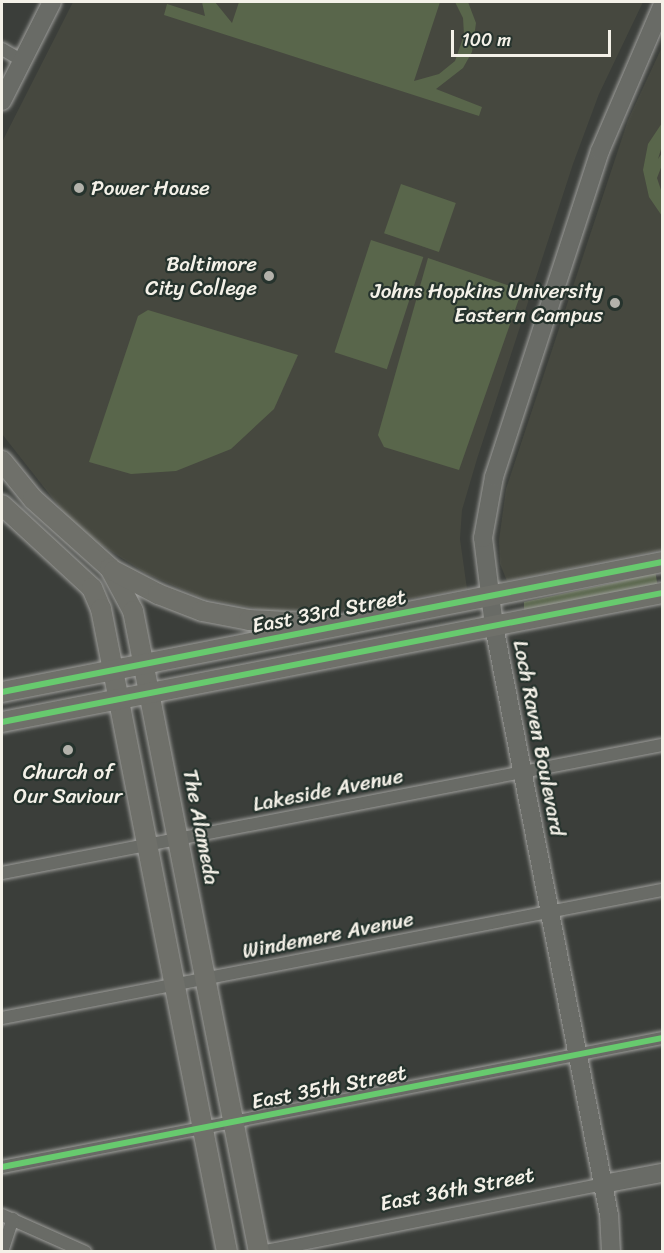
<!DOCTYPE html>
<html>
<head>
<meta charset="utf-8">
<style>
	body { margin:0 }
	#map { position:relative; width:664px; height:1253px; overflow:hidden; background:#3b3e3a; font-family:Sriracha,sans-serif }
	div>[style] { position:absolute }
	.built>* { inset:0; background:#46483f }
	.green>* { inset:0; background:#59664b; transform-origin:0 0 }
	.roads { filter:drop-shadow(0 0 2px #9f9f9c) drop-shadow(0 0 2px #9f9f9c) }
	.street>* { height:12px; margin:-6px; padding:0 6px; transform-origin:6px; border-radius:6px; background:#696b66 }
	.secondary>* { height:18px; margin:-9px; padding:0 9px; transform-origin:9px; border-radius:9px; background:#696b66 }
	.primary>* { height:20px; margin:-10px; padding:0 10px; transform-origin:10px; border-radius:10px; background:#6f706a }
	.cycleway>* { height:6px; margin:-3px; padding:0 3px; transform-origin:3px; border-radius:3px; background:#67ca6e }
	.dots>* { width:16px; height:16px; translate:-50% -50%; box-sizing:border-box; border:3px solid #26332d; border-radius:50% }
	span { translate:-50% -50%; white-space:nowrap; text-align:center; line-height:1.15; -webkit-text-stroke:4.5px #26332d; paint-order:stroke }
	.poi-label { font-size:21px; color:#f4f1e8 }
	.left { translate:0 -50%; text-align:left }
	.right { translate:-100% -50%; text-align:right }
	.street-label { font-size:21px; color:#f4f1e8 }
	.frame { position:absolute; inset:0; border:3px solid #f4f1e8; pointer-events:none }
	.scale { position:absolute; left:451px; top:30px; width:160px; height:27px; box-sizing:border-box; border:3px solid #f4f1e8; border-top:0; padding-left:8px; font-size:18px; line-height:21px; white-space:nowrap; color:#f4f1e8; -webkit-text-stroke:4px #26332d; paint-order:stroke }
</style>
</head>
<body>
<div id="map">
	<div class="built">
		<i style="clip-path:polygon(73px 2px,643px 2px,599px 94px,573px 164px,477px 459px,462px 510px,460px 539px,467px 589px,326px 613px,273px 612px,204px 599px,145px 573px,100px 544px,65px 514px,2px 434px,2px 142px)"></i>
		<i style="clip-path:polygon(662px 47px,662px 550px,507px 581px,500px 564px,499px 540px,506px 489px,628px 120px)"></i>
	</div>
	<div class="green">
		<i style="clip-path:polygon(202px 2px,215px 2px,232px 23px,239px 2px,440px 2px,414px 81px,439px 74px,455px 61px,464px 35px,463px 18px,455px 2px,468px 2px,476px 23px,472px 52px,463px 68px,436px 89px,482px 107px,479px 116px,164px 15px,167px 4px,205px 16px)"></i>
		<i style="clip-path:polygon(662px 123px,662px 146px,658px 159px,662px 153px,662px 165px,657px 178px,662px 193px,662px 216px,649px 197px,643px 170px,648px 144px)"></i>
		<i style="left:401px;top:184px;width:58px;height:52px;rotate:19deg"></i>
		<i style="left:371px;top:240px;width:55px;height:118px;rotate:18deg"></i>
		<i style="clip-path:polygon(428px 258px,522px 290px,459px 470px,384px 447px,378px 435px)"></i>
		<i style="clip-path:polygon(148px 310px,298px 355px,274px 409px,231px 449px,176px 471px,131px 474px,89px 462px,138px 316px)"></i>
		<i style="clip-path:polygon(655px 570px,658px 588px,524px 615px,524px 602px,622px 581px)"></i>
	</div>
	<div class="roads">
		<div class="street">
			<i style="left:2px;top:49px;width:24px;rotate:30deg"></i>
			<i style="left:2px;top:873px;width:672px;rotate:-10.98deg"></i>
			<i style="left:2px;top:1018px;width:672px;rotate:-10.98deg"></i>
			<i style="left:2px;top:1167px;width:672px;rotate:-11.06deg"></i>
			<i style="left:2px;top:1215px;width:91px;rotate:24deg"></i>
			<i style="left:2px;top:1252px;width:35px;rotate:-72deg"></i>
			<i style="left:261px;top:1252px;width:349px;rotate:-11.2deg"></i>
		</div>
		<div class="secondary">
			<i style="left:2px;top:101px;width:111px;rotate:-63.2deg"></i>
			<i style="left:603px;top:1184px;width:60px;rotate:-10.6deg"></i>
			<i style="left:611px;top:1252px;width:37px;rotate:-93deg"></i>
			<i style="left:609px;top:1215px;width:600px;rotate:-101.05deg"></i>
			<i style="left:494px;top:626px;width:89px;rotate:-97.1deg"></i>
			<i style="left:483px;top:538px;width:62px;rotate:-79.8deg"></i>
			<i style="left:494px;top:477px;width:343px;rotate:-72deg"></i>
			<i style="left:600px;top:151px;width:158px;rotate:-66.8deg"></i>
		</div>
		<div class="primary">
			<i style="left:2px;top:461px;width:49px;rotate:50.8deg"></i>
			<i style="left:33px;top:499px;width:103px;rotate:41.9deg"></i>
			<i style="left:110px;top:568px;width:49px;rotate:61.9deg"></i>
			<i style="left:133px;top:611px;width:653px;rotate:78.88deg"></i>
			<i style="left:2px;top:505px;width:122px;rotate:42.7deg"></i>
			<i style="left:92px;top:588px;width:23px;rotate:67deg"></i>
			<i style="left:101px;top:609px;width:655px;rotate:78.91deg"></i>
			<i style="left:114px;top:571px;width:50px;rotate:27.6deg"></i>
			<i style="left:158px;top:594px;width:47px;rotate:21.1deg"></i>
			<i style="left:202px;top:611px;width:48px;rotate:10.8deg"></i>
			<i style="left:249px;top:620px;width:60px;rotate:2.9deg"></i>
			<i style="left:2px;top:692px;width:673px;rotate:-11.14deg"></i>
			<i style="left:2px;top:722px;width:672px;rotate:-11.06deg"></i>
		</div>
	</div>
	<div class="cycleway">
		<i style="left:2px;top:692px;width:673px;rotate:-11.14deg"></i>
		<i style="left:2px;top:722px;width:672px;rotate:-11.06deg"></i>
		<i style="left:2px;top:1167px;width:672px;rotate:-11.06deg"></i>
	</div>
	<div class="dots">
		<i style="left:79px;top:188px;background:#b3b2ab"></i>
		<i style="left:269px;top:276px;background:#b3b2ab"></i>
		<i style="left:615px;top:303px;background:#b3b2ab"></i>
		<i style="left:68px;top:750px;background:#b3b2ab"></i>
	</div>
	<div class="poi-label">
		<span class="left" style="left:91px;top:188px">Power House</span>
		<span class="right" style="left:257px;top:276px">Baltimore<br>City College</span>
		<span class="right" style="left:603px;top:303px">Johns Hopkins University<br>Eastern Campus</span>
		<span style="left:68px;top:784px">Church of<br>Our Saviour</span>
	</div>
	<div class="street-label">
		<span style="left:329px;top:611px;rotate:-11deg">East 33rd Street</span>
		<span style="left:539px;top:738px;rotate:79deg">Loch Raven Boulevard</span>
		<span style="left:328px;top:790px;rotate:-11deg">Lakeside Avenue</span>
		<span style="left:201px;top:827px;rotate:79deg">The Alameda</span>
		<span style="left:328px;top:935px;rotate:-11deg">Windemere Avenue</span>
		<span style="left:329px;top:1087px;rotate:-11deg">East 35th Street</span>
		<span style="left:457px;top:1189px;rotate:-11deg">East 36th Street</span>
	</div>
	<div class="frame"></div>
	<div class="scale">100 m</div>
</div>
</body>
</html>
